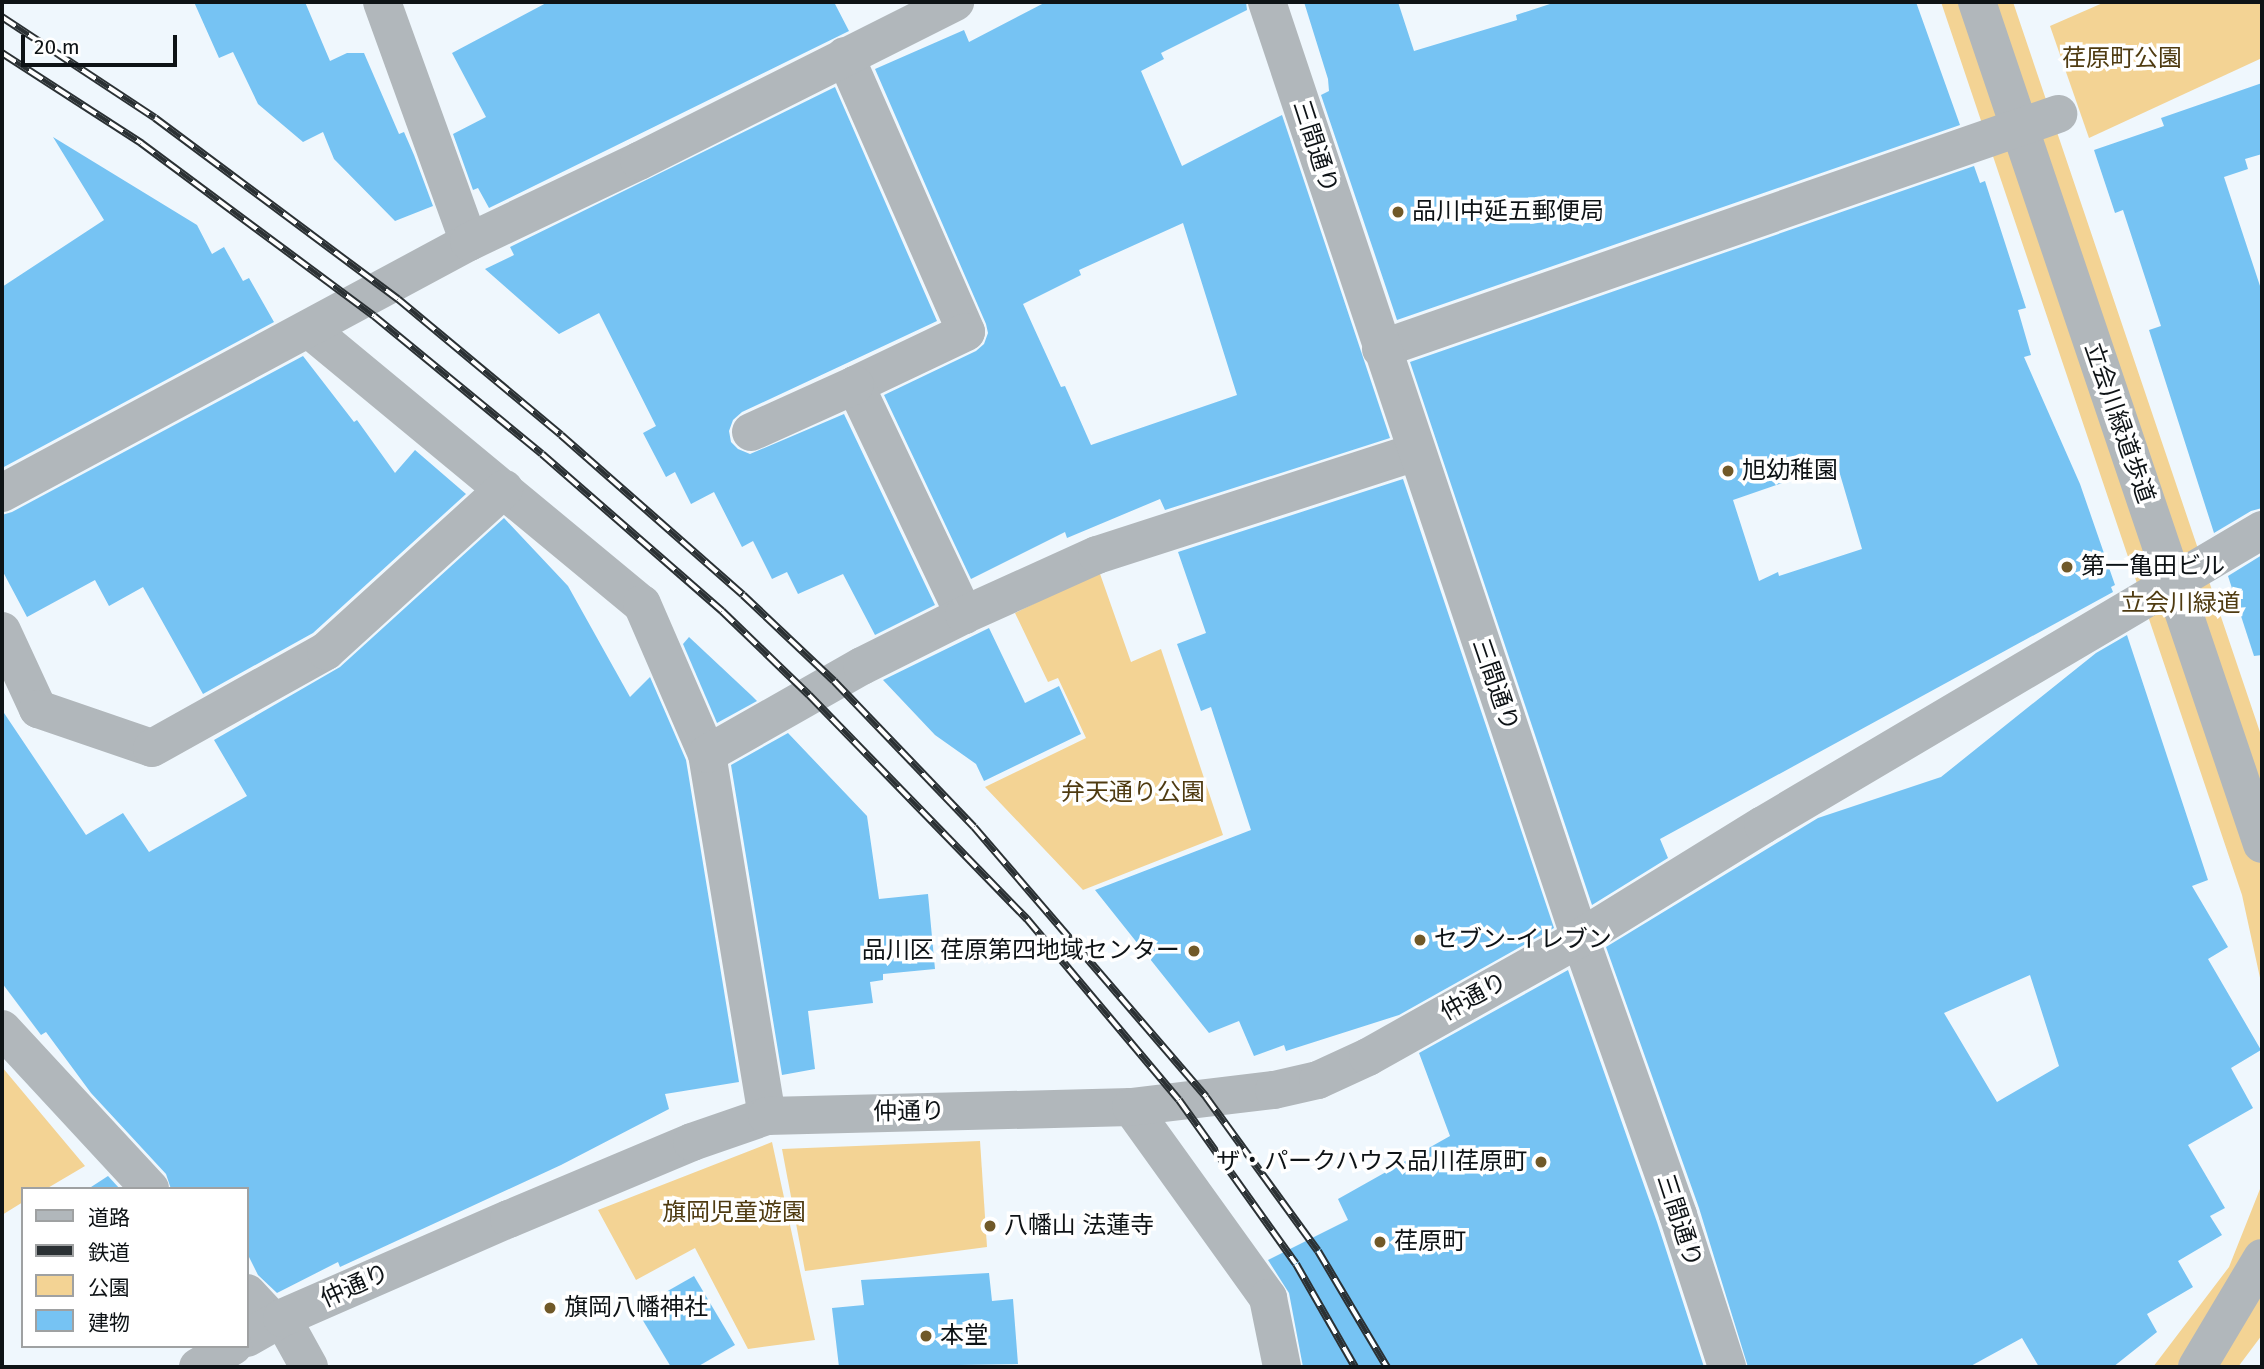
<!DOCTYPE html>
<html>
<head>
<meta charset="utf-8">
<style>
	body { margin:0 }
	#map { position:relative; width:2264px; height:1369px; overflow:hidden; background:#eff7fd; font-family:"Fira Sans","Noto Sans JP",sans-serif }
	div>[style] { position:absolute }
	.green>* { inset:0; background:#f3d394 }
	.building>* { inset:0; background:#76c3f3 }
	.pedestrian>* { height:38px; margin:-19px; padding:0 19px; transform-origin:19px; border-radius:19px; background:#b1b7bb }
	.minor>* { height:38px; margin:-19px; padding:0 19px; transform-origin:19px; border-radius:19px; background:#b1b7bb }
	.tertiary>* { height:38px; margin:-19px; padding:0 19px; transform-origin:19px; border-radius:19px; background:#b1b7bb }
	.rail>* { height:8px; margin-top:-4px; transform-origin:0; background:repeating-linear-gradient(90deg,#fff 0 16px,#2b3134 0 32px); box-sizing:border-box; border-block:2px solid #2b3134 }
	.dots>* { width:19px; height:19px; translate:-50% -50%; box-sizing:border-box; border:4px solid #fff; border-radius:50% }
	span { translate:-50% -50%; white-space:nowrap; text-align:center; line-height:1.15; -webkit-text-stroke:7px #fff; paint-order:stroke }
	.park-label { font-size:24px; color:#4f3b11 }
	.street-label { font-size:24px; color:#0e1316 }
	.poi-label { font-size:24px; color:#0e1316 }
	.left { translate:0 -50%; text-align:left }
	.right { translate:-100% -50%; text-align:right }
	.frame { position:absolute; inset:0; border:4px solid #0e1316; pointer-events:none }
	.legend { position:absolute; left:21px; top:1187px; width:228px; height:161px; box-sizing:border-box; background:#fff; border:2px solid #9fa1a2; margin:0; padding:9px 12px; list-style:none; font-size:21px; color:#0e1316 }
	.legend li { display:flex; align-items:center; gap:14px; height:35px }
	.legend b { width:35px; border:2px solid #9fa1a2 }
	.scale { position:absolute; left:21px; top:35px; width:156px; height:32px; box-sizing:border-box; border:4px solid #0e1316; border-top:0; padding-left:9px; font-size:21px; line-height:24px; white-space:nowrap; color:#0e1316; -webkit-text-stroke:5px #fff; paint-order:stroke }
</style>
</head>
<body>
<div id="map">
	<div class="green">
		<i style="clip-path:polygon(1941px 2px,2013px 2px,2262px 738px,2262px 987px,2242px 895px)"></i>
		<i style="clip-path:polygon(2105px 2px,2262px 2px,2262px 58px,2089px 138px,2050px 26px)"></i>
		<i style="clip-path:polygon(1099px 571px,1131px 662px,1161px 649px,1223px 835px,1083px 890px,985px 787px,1086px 738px,1058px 678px,1048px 682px,1015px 613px)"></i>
		<i style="clip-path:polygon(2px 1067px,85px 1166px,46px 1189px,23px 1189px,23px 1202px,2px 1215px)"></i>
		<i style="clip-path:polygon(980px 1141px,987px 1247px,805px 1271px,782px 1149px)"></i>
		<i style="clip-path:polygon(772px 1142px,815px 1340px,748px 1349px,695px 1248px,636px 1280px,598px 1210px)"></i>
		<i style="clip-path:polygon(2262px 1184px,2262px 1335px,2238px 1367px,2153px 1367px,2229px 1267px)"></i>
	</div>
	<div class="building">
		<i style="clip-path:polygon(194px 2px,305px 2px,330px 61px,347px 53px,364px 53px,399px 134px,404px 132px,414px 155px,433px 206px,395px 221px,334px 159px,323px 132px,303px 142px,258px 104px,233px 52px,219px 58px)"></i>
		<i style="clip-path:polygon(548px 2px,834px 2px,849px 31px,489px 208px,478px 188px,473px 190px,453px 134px,486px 117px,452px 53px)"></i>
		<i style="clip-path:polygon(evenodd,1046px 2px,1246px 2px,1247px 10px,1161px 53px,1164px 59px,1141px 71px,1182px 166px,1282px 115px,1390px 438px,1165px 510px,1160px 499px,1067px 538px,1065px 532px,971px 579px,884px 395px,976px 351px,984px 344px,988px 333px,986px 324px,875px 69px,964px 30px,969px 42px,1046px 2px,1183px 223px,1237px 395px,1091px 445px,1065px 386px,1061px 387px,1023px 304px,1081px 275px,1079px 270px,1183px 223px)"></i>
		<i style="clip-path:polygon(1304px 2px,1398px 2px,1414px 51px,1517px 20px,1516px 15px,1556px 2px,1916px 2px,1960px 125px,1397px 320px,1321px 95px,1329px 91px,1328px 79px)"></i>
		<i style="clip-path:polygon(2262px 83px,2262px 154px,2245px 159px,2248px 169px,2224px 177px,2262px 292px,2262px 508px,2251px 511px,2214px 533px,2149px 330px,2161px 326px,2123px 210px,2115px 213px,2094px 150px,2164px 126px,2161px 118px)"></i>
		<i style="clip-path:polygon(835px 87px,937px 321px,742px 412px,733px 420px,729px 431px,731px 442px,738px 449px,750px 454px,844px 414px,935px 605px,875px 635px,843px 574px,798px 594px,787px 572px,772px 579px,753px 541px,742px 547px,714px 492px,691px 504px,675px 472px,666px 477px,643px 433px,656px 426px,599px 313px,559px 334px,485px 269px,514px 255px,510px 247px)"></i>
		<i style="clip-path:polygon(53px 137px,197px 225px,212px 254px,224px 247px,243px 281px,249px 278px,274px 322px,2px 468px,2px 287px,104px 220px)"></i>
		<i style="clip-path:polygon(evenodd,1974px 166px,1980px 183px,1985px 181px,2026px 308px,2018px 310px,2031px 355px,2024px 357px,2080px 484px,2115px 585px,2111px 587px,2113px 592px,1660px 839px,1668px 858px,1592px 905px,1410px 362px,1974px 166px,1837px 464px,1862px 549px,1779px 576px,1778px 572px,1759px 581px,1733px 500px,1837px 464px)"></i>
		<i style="clip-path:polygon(303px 356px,354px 422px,357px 420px,395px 473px,415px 450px,466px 494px,313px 633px,203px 694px,143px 587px,109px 606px,95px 580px,27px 617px,2px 570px,2px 515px,12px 512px)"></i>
		<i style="clip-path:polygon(1403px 479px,1554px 928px,1399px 1015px,1286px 1051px,1284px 1045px,1254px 1056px,1239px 1021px,1209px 1033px,1095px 890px,1251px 830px,1211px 707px,1201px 711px,1177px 644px,1206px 633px,1178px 552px)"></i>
		<i style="clip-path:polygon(504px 518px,568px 586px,630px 697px,650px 677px,686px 760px,739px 1082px,665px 1094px,669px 1109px,561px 1165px,340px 1267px,338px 1262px,277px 1293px,258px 1275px,247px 1253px,247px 1189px,171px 1189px,166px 1174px,91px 1093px,46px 1032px,41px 1035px,2px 983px,2px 710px,86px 835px,123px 813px,149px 852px,247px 796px,214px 740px,340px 667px)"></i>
		<i style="clip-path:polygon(2262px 555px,2262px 655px,2254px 656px,2228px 576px)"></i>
		<i style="clip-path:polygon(989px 628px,1025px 703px,1059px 686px,1081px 734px,984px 781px,976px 764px,935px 735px,883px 680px)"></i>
		<i style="clip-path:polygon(evenodd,2127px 635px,2208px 880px,2192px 886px,2228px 947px,2208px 959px,2261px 1050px,2231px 1068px,2253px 1108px,2188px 1145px,2225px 1208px,2210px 1216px,2222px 1235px,2178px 1261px,2193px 1287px,2147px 1314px,2157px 1332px,2113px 1367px,2039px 1367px,2022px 1338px,1969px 1367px,1748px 1367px,1699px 1208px,1606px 947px,1818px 818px,1941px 777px,2096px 653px,2127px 635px,2030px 975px,2059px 1066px,1997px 1102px,1944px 1013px,2030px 975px)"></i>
		<i style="clip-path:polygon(689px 637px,752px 696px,757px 701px,717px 723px,683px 644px)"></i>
		<i style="clip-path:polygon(788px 733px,867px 816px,879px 899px,928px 894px,935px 969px,883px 974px,883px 980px,870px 982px,873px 1003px,808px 1011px,815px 1069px,782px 1075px,731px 765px)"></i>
		<i style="clip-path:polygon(1568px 970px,1657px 1222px,1704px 1367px,1303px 1367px,1289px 1293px,1268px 1260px,1348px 1220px,1338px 1199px,1450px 1136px,1419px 1053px)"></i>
		<i style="clip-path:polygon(108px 1176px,120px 1189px,88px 1189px)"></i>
		<i style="clip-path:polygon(989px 1273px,992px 1301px,1013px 1299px,1018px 1364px,839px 1367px,832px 1308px,864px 1305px,861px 1280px)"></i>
		<i style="clip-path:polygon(694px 1276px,735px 1345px,697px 1367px,671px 1367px,636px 1309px)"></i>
	</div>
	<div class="pedestrian">
		<i style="left:1977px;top:2px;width:889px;rotate:71.3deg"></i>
		<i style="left:2197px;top:1367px;width:127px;rotate:-59.2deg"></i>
	</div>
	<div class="minor">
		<i style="left:382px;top:2px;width:255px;rotate:70.1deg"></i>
		<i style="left:845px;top:56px;width:301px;rotate:66.3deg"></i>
		<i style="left:966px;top:332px;width:123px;rotate:154.5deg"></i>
		<i style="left:855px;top:385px;width:255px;rotate:64.6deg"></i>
		<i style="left:309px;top:329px;width:432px;rotate:39.6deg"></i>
		<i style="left:642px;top:604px;width:163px;rotate:66.6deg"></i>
		<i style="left:707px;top:754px;width:367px;rotate:80.6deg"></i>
		<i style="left:1381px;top:349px;width:717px;rotate:-19.14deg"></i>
		<i style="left:751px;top:432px;width:114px;rotate:-24.3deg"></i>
		<i style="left:2px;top:493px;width:530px;rotate:-28.26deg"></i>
		<i style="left:469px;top:242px;width:188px;rotate:-25.5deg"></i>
		<i style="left:639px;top:161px;width:354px;rotate:-26.7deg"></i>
		<i style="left:2px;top:631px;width:86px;rotate:65.2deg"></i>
		<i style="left:38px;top:709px;width:120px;rotate:18.9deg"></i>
		<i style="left:152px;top:748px;width:199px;rotate:-29.1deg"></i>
		<i style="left:326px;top:651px;width:241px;rotate:-42.3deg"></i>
		<i style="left:707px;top:754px;width:178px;rotate:-29.6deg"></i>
		<i style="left:862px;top:666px;width:114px;rotate:-26.6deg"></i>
		<i style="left:964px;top:615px;width:146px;rotate:-24.3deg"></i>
		<i style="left:1097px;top:555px;width:335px;rotate:-17.9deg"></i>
		<i style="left:2px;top:1029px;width:218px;rotate:47.2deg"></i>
		<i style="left:1131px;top:1107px;width:235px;rotate:54.3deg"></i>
		<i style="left:1268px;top:1298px;width:70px;rotate:78.5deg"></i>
		<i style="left:247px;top:1293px;width:40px;rotate:47deg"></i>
		<i style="left:282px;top:1318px;width:56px;rotate:61.1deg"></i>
	</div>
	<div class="tertiary">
		<i style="left:1267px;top:2px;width:987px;rotate:71.51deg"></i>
		<i style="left:1580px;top:938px;width:294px;rotate:70.5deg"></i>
		<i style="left:1678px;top:1215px;width:160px;rotate:72.1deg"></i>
		<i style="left:247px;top:1338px;width:40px;rotate:-29.7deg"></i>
		<i style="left:282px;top:1318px;width:248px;rotate:-23.6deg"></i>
		<i style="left:509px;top:1219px;width:199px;rotate:-22.8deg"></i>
		<i style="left:692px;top:1142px;width:79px;rotate:-19.1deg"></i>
		<i style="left:767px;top:1116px;width:364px;rotate:-1.4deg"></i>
		<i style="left:1131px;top:1107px;width:144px;rotate:-6.8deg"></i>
		<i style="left:1274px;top:1090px;width:45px;rotate:-12.8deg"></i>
		<i style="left:1318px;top:1080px;width:55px;rotate:-24.7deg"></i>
		<i style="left:1368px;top:1057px;width:243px;rotate:-29.3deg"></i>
		<i style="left:1580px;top:938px;width:215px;rotate:-31.7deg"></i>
		<i style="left:1763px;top:825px;width:580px;rotate:-30.59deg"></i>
		<i style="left:198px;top:1367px;width:41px;rotate:-31deg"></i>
	</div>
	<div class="rail">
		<i style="left:2px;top:17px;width:183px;rotate:33.4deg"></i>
		<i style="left:155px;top:118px;width:303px;rotate:36.7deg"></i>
		<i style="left:398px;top:299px;width:212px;rotate:39.8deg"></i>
		<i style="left:561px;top:435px;width:242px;rotate:41.3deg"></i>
		<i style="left:743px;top:595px;width:125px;rotate:43.4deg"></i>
		<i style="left:834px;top:681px;width:202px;rotate:46.2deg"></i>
		<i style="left:974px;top:827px;width:356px;rotate:49.3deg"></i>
		<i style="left:1206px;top:1097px;width:190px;rotate:54deg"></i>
		<i style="left:1318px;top:1251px;width:135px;rotate:59.3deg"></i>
		<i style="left:2px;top:53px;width:166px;rotate:32.9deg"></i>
		<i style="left:141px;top:143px;width:290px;rotate:36.6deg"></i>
		<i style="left:374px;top:316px;width:217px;rotate:39.4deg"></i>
		<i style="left:542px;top:454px;width:239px;rotate:41.1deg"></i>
		<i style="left:722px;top:611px;width:121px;rotate:44deg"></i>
		<i style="left:809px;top:695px;width:313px;rotate:45.8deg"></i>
		<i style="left:1027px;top:919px;width:236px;rotate:50deg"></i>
		<i style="left:1179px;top:1100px;width:201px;rotate:54.5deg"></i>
		<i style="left:1296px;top:1264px;width:119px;rotate:60.2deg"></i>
	</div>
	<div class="dots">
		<i style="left:1398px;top:212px;background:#705929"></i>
		<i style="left:1728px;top:471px;background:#705929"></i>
		<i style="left:2067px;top:567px;background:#705929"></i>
		<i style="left:1420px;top:940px;background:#705929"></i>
		<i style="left:1194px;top:951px;background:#705929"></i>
		<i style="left:1541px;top:1162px;background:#705929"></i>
		<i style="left:990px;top:1226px;background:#705929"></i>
		<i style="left:1380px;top:1242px;background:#705929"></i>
		<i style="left:550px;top:1308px;background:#705929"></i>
		<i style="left:926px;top:1336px;background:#705929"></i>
	</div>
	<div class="park-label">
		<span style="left:2122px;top:59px">荏原町公園</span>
		<span style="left:2181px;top:604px">立会川緑道</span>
		<span style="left:1133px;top:793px">弁天通り公園</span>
		<span style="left:734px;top:1213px">旗岡児童遊園</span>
	</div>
	<div class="street-label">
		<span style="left:1315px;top:147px;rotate:72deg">三間通り</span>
		<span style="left:2119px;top:423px;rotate:71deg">立会川緑道歩道</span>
		<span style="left:1495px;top:685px;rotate:71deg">三間通り</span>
		<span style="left:1474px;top:997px;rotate:-29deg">仲通り</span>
		<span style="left:909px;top:1112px;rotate:-1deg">仲通り</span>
		<span style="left:1679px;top:1221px;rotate:72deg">三間通り</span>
		<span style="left:355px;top:1286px;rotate:-24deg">仲通り</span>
	</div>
	<div class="poi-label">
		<span class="left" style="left:1412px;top:212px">品川中延五郵便局</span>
		<span class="left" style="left:1742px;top:471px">旭幼稚園</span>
		<span class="left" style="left:2081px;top:567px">第一亀田ビル</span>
		<span class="left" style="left:1434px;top:940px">セブン-イレブン</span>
		<span class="right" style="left:1180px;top:951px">品川区 荏原第四地域センター</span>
		<span class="right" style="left:1527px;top:1162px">ザ・パークハウス品川荏原町</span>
		<span class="left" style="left:1004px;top:1226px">八幡山 法蓮寺</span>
		<span class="left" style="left:1394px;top:1242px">荏原町</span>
		<span class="left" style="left:564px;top:1308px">旗岡八幡神社</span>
		<span class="left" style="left:940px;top:1336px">本堂</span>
	</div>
	<div class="frame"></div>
	<ul class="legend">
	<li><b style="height:9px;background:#b1b7bb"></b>道路</li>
	<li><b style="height:9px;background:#2b3134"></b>鉄道</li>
	<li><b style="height:19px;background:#f3d394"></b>公園</li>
	<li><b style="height:19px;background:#76c3f3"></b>建物</li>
	</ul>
	<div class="scale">20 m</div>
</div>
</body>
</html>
